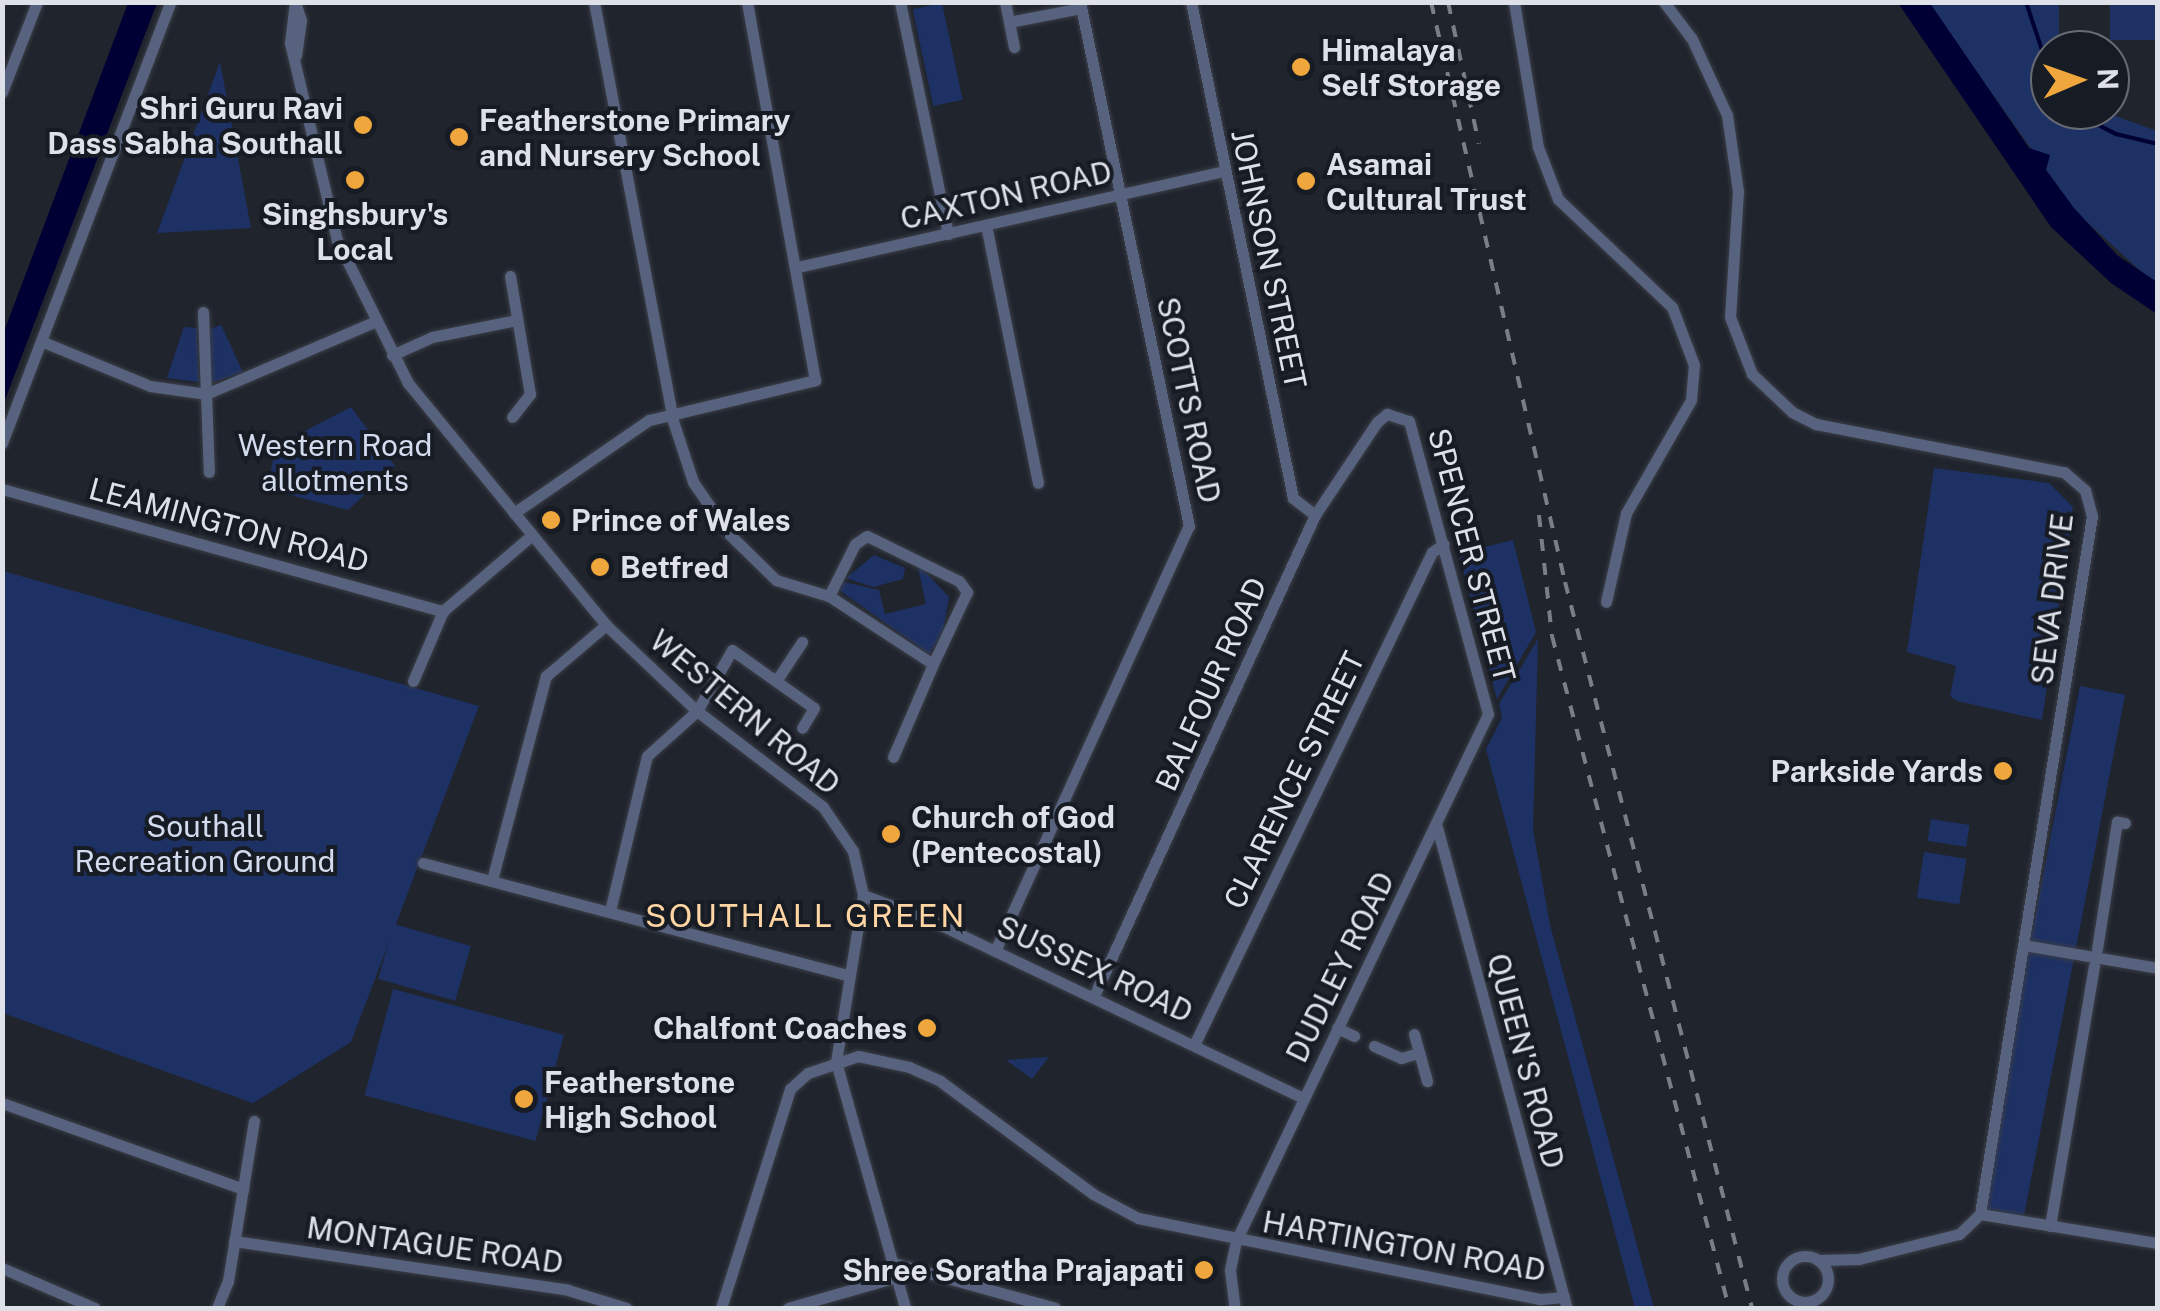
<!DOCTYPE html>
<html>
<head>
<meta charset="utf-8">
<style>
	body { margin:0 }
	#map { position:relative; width:2160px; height:1311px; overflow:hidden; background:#20242d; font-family:"Public Sans",sans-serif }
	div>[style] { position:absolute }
	.green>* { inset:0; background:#1e3164; transform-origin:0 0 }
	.water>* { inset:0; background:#010034 }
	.stream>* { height:4px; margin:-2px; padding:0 2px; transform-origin:2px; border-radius:2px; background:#010034 }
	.roads { filter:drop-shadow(0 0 2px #3b3e47) drop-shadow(0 0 2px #3b3e47) }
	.minor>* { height:11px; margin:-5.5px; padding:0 5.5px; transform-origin:5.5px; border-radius:5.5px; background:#57637e }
	.minor>.ring { margin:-5.5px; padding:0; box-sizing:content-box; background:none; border:11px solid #57637e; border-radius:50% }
	.rail>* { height:4px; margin-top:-2px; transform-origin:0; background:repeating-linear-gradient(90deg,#7a7e86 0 12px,transparent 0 24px) }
	.dots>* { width:28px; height:28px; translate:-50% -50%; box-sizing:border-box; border:5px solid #171b23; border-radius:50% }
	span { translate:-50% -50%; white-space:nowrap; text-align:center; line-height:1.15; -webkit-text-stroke:8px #171b23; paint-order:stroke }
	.poi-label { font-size:30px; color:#dee1e7; font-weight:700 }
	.left { translate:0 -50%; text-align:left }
	.right { translate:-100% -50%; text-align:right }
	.street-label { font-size:30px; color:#dee1e7 }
	.park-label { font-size:30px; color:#d3dbee }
	.neighbourhood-label { font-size:32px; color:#ffd6a3; letter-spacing:2.5px }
	.frame { position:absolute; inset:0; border:5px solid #dee1e7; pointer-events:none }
	.north { position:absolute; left:2030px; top:30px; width:100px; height:100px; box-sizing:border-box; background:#171b23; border:2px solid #676a71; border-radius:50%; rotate:88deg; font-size:28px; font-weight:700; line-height:40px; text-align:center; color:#dee1e7 }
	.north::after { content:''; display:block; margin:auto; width:35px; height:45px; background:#efa73d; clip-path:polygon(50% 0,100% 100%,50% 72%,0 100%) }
</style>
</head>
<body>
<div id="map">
	<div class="green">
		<i style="left:942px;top:3px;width:99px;height:30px;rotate:78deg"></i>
		<i style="clip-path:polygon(1928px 3px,2059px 3px,2059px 50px,2050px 50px,2050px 110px,2099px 110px,2157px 131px,2157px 286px,2076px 212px)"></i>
		<i style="left:2110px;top:3px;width:47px;height:37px"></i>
		<i style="clip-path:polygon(220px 62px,251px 228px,157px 233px)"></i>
		<i style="clip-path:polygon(221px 325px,243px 372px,211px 383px,210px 329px)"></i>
		<i style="clip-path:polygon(184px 327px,197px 328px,199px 382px,167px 378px)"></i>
		<i style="clip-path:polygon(351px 407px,395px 466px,348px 510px,267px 489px,276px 446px)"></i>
		<i style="clip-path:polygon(1934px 468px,2049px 483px,2073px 507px,2042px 720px,1957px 701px,1950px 696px,1956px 666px,1907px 652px)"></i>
		<i style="clip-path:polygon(1466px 539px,1469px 551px,1513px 540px,1536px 632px,1497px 699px,1456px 542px)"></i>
		<i style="clip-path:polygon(874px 555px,905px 568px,903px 579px,873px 587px,846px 578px)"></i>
		<i style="clip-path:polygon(917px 563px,949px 597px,943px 631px,929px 654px,839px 590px,844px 582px,879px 590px,885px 614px,926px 604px)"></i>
		<i style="clip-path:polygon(3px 571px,479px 706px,351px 1042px,253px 1103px,3px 1013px)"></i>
		<i style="clip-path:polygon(1538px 639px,1533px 830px,1550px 925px,1654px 1308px,1635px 1308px,1486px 749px,1502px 718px,1499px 704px)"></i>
		<i style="left:2080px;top:686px;width:46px;height:531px;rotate:11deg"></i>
		<i style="left:1931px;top:819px;width:39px;height:22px;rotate:9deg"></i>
		<i style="left:1924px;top:852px;width:43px;height:46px;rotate:9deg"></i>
		<i style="left:394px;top:924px;width:80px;height:57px;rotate:16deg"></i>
		<i style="left:393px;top:989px;width:177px;height:110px;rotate:15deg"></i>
		<i style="clip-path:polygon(1049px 1057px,1032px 1079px,1006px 1060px)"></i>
	</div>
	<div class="water">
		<i style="clip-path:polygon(128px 3px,157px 3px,3px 405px,3px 334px)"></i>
		<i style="clip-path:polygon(1898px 3px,1930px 3px,2029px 148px,2050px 155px,2046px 170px,2074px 208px,2117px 255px,2157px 282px,2157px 314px,2111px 283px,2051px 227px)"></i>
	</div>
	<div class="stream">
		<i style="left:2026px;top:2px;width:76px;rotate:71.6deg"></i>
		<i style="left:2069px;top:110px;width:53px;rotate:27.1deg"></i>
		<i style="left:2116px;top:134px;width:43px;rotate:13.4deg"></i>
	</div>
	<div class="roads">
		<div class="minor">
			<i style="left:295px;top:2px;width:41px;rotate:97deg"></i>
			<i style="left:290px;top:43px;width:203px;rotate:76.6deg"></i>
			<i style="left:337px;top:240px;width:160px;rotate:63.6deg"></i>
			<i style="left:408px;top:383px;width:313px;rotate:50.7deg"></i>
			<i style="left:606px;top:625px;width:125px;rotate:43.4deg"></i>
			<i style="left:697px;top:711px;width:158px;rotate:37.3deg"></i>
			<i style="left:823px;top:807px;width:53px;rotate:55.7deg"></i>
			<i style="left:853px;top:851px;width:45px;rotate:77.2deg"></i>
			<i style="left:863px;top:895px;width:169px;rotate:99.2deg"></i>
			<i style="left:836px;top:1062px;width:255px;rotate:74.3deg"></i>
			<i style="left:295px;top:2px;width:19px;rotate:72deg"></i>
			<i style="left:301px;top:20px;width:36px;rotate:98deg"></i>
			<i style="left:594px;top:2px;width:426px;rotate:79.3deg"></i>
			<i style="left:673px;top:421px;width:64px;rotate:71.8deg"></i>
			<i style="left:693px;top:482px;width:63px;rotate:55.3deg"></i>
			<i style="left:729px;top:534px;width:66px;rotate:44.4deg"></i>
			<i style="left:776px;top:580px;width:55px;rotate:16.8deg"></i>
			<i style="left:900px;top:2px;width:237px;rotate:78.3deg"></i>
			<i style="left:1005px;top:2px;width:46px;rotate:78.7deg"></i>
			<i style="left:1191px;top:2px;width:506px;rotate:78.38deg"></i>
			<i style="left:1293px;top:498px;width:28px;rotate:38deg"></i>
			<i style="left:1514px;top:2px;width:147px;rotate:80.6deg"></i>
			<i style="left:1538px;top:147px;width:56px;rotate:69deg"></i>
			<i style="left:1558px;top:199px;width:157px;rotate:43.5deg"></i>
			<i style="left:1672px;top:307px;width:62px;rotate:69.2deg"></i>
			<i style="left:1694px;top:365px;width:35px;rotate:95deg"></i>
			<i style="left:1691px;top:400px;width:130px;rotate:119.9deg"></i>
			<i style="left:1626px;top:513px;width:91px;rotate:102.7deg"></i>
			<i style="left:1664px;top:2px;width:46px;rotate:52.9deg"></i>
			<i style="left:1692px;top:39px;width:84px;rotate:65.3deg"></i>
			<i style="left:1727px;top:115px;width:77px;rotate:81.8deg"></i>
			<i style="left:1738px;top:191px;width:126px;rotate:93.6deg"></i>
			<i style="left:1730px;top:317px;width:61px;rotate:68.9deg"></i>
			<i style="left:1752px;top:374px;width:55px;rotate:43.5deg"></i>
			<i style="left:1792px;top:412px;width:27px;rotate:27deg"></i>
			<i style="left:1816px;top:424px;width:253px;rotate:11deg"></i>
			<i style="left:2064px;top:472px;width:28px;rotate:41deg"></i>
			<i style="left:2085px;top:490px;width:27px;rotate:75deg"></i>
			<i style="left:2092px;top:516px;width:707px;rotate:99.12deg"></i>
			<i style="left:1980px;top:1214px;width:29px;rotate:136deg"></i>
			<i style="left:1959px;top:1234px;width:103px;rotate:166deg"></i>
			<i style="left:1859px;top:1259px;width:41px;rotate:178.6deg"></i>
			<i style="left:1009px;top:22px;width:73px;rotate:-11deg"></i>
			<i style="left:2px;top:92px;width:97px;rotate:-68.7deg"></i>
			<i style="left:986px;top:225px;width:263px;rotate:78.6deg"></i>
			<i style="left:798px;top:267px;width:438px;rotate:-12.7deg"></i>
			<i style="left:510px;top:276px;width:120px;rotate:80.4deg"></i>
			<i style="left:530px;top:394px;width:29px;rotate:128deg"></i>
			<i style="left:203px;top:312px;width:160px;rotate:87.9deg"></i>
			<i style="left:41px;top:341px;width:118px;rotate:22.4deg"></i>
			<i style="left:150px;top:386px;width:57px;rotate:8.1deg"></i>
			<i style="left:206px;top:394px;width:183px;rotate:-23.2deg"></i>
			<i style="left:392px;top:355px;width:44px;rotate:-24.2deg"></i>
			<i style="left:432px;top:337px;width:87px;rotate:-11.3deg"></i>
			<i style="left:2px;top:443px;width:472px;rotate:-69.1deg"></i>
			<i style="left:2px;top:489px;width:458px;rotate:15.5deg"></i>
			<i style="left:514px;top:513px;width:164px;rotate:-34.6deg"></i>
			<i style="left:649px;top:420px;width:171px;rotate:-13.5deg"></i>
			<i style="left:815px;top:380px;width:384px;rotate:-100.2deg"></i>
			<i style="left:867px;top:536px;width:102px;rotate:26.1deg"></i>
			<i style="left:959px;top:581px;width:14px;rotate:54deg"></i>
			<i style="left:967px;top:592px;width:80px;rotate:115.3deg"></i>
			<i style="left:933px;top:664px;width:124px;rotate:-146.8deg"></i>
			<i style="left:829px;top:596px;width:58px;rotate:-63.4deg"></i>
			<i style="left:855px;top:544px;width:14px;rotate:-34deg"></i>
			<i style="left:413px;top:681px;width:76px;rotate:-66.8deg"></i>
			<i style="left:443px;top:611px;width:117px;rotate:-40.5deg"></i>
			<i style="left:776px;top:681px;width:47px;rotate:-56.3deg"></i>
			<i style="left:893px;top:757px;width:101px;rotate:-66.7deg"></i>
			<i style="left:1437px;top:827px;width:498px;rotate:74.9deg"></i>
			<i style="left:423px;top:863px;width:440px;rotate:14.8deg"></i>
			<i style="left:492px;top:880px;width:211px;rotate:-75.2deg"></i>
			<i style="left:546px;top:676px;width:79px;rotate:-40.4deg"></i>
			<i style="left:863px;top:895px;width:72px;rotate:20.5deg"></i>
			<i style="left:930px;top:920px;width:414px;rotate:25.5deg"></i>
			<i style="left:610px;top:911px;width:159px;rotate:-76.6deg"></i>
			<i style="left:647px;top:756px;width:67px;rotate:-42deg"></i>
			<i style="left:697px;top:711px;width:70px;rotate:-60.2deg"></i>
			<i style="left:732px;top:650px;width:100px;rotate:35.3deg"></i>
			<i style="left:814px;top:708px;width:23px;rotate:121deg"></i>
			<i style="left:2024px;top:945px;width:136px;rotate:9.7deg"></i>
			<i style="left:2097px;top:949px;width:129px;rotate:-81.1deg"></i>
			<i style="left:2117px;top:822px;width:8px;rotate:7deg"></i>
			<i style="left:995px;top:951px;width:467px;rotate:-65.5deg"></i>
			<i style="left:1189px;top:526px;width:535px;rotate:-101.75deg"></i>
			<i style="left:1094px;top:996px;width:529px;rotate:-65.32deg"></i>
			<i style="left:1315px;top:515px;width:112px;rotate:-56.3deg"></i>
			<i style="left:1377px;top:422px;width:13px;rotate:-39deg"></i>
			<i style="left:1387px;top:414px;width:23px;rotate:18deg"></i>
			<i style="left:1409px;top:421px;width:303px;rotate:74.9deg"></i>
			<i style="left:1488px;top:714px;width:584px;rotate:115.56deg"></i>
			<i style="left:1236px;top:1241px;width:30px;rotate:102deg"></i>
			<i style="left:1230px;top:1270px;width:38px;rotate:83deg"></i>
			<i style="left:1337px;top:1028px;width:19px;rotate:25deg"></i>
			<i style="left:1414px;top:1034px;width:49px;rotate:74.5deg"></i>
			<i style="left:1195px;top:1043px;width:545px;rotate:-64.23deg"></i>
			<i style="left:1432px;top:552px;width:14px;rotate:-34deg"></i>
			<i style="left:1374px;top:1046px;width:30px;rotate:24deg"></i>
			<i style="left:1401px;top:1058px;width:19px;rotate:-16deg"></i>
			<i style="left:2px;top:1103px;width:256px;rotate:19.6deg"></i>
			<i style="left:1980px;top:1214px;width:180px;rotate:9.3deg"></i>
			<i style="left:2050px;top:1226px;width:264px;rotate:-80.4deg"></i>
			<i style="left:234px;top:1241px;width:338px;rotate:8.3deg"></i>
			<i style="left:568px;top:1290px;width:61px;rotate:17.2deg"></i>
			<i class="ring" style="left:1782px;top:1256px;width:35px;height:35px"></i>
			<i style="left:893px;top:1263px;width:168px;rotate:15.5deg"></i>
			<i style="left:2px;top:1268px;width:101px;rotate:23.3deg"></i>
			<i style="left:217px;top:1308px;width:29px;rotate:-68deg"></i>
			<i style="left:228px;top:1281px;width:162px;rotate:-80.8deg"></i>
			<i style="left:721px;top:1308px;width:230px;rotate:-72.5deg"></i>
			<i style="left:790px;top:1089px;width:24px;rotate:-42deg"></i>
			<i style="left:808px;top:1073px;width:53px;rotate:-18.8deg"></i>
			<i style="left:858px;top:1056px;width:52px;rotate:12.2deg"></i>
			<i style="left:909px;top:1067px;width:34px;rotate:24deg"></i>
			<i style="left:940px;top:1081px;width:190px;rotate:36.4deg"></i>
			<i style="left:1093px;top:1194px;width:51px;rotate:28.1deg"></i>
			<i style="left:1138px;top:1218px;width:411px;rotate:11.4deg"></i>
			<i style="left:1541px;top:1299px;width:23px;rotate:-5deg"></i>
			<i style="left:788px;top:1308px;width:112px;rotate:-16deg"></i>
		</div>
	</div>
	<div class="rail">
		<i style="left:1431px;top:2px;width:595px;rotate:76.99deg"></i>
		<i style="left:1565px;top:582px;width:750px;rotate:75.56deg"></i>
		<i style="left:1448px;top:2px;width:145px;rotate:77.7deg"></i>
		<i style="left:1539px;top:515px;width:122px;rotate:83.9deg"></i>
		<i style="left:1552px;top:636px;width:695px;rotate:75.24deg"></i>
	</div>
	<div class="dots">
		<i style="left:1301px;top:67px;background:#efa73d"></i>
		<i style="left:363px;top:125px;background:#efa73d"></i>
		<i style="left:459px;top:137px;background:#efa73d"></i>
		<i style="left:355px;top:180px;background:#efa73d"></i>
		<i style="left:1306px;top:181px;background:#efa73d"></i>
		<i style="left:551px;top:520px;background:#efa73d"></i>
		<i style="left:600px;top:567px;background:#efa73d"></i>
		<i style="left:2003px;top:771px;background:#efa73d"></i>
		<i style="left:891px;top:834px;background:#efa73d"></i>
		<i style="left:927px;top:1028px;background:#efa73d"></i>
		<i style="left:524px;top:1099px;background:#efa73d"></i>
		<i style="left:1204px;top:1270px;background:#efa73d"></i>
	</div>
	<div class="poi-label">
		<span class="left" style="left:1321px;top:67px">Himalaya<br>Self Storage</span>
		<span class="right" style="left:343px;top:125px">Shri Guru Ravi<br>Dass Sabha Southall</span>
		<span class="left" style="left:479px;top:137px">Featherstone Primary<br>and Nursery School</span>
		<span class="left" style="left:1326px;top:181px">Asamai<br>Cultural Trust</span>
		<span style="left:355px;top:231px">Singhsbury's<br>Local</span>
		<span class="left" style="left:571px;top:520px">Prince of Wales</span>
		<span class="left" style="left:620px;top:567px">Betfred</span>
		<span class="right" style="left:1983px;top:771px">Parkside Yards</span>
		<span class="left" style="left:911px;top:834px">Church of God<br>(Pentecostal)</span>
		<span class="right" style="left:907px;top:1028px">Chalfont Coaches</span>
		<span class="left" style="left:544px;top:1099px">Featherstone<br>High School</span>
		<span class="right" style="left:1184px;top:1270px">Shree Soratha Prajapati</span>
	</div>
	<div class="street-label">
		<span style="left:1006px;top:195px;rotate:-13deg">CAXTON ROAD</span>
		<span style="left:1269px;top:259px;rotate:78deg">JOHNSON STREET</span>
		<span style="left:1189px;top:400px;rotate:78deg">SCOTTS ROAD</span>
		<span style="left:229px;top:525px;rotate:15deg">LEAMINGTON ROAD</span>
		<span style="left:1472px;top:555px;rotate:75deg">SPENCER STREET</span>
		<span style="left:2052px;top:599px;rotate:-83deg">SEVA DRIVE</span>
		<span style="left:1211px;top:684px;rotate:-66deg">BALFOUR ROAD</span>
		<span style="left:745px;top:712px;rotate:40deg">WESTERN ROAD</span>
		<span style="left:1294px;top:780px;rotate:-64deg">CLARENCE STREET</span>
		<span style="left:1340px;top:967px;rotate:-64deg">DUDLEY ROAD</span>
		<span style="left:1095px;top:969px;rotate:25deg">SUSSEX ROAD</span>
		<span style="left:1526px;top:1061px;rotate:75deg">QUEEN'S ROAD</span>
		<span style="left:435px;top:1245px;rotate:8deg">MONTAGUE ROAD</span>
		<span style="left:1404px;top:1246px;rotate:10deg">HARTINGTON ROAD</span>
	</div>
	<div class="park-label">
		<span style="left:335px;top:462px">Western Road<br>allotments</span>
		<span style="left:205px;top:843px">Southall<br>Recreation Ground</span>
	</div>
	<div class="neighbourhood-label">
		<span style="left:806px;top:916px">SOUTHALL GREEN</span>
	</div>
	<div class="frame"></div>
	<div class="north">N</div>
</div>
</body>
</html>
